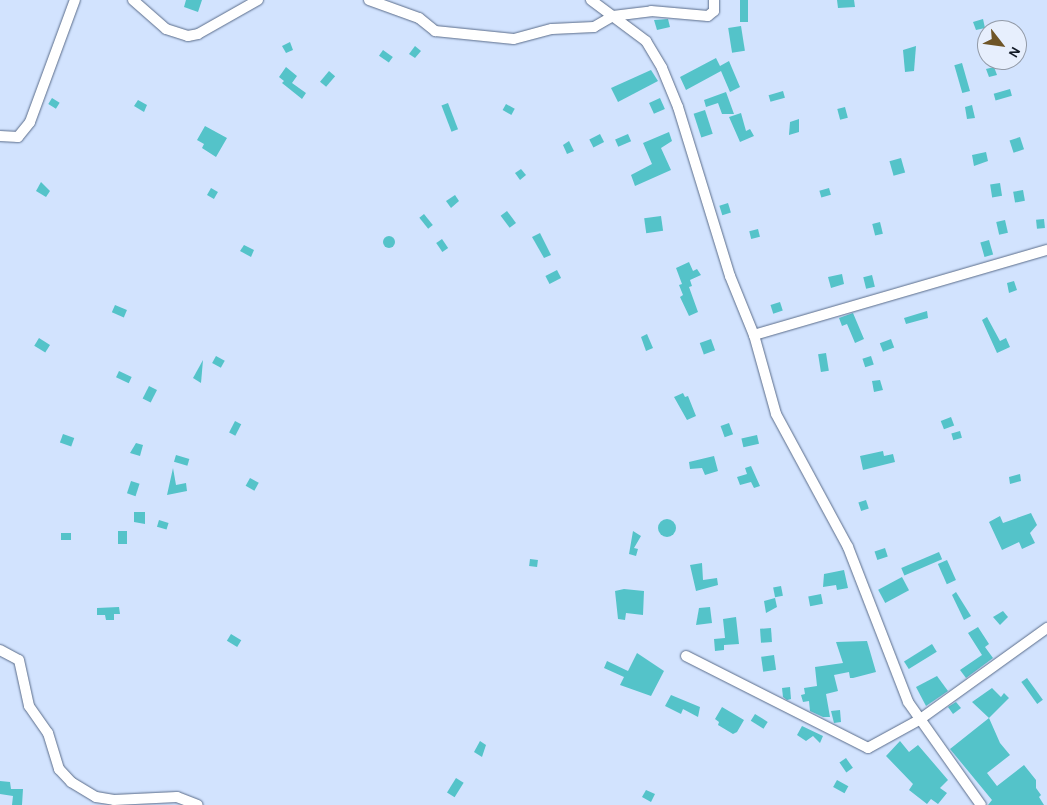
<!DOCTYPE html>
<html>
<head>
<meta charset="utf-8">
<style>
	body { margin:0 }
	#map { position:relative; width:1047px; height:805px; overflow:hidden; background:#d2e3fe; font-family:"Alegreya Sans",sans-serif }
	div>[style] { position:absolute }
	.building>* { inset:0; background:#54c3c9; transform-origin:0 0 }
	.round { border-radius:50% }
	.roads { filter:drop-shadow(0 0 1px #5a6c8a) drop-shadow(0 0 1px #5a6c8a) }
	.minor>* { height:10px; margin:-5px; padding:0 5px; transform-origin:5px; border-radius:5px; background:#fff }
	span { translate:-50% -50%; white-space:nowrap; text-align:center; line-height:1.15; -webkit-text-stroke:4.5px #e7effd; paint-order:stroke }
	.north { position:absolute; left:977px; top:20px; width:50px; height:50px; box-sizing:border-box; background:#e7effd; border:1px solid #929aa7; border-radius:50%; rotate:120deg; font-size:14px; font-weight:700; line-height:20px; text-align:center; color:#131b27 }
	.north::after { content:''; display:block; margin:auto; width:18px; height:22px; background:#6f5527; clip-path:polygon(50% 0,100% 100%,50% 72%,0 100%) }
</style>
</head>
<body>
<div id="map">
	<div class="building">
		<i style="clip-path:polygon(186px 0,202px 0,198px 12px,184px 7px)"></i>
		<i style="left:740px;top:0;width:8px;height:22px"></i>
		<i style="clip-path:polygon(837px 0,854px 0,855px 7px,838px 8px)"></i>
		<i style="clip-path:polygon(668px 19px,670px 27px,657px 30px,654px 20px)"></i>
		<i style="clip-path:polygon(983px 19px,985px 28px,976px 30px,973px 22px)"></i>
		<i style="left:741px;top:26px;width:25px;height:13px;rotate:81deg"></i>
		<i style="clip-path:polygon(290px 42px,293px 50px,286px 53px,282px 46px)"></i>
		<i style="clip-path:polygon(415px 46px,421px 51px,415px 58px,409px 54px)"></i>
		<i style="clip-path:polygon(916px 46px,914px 71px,905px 72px,903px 50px)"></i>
		<i style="left:383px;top:50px;width:12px;height:7px;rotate:35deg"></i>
		<i style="clip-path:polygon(716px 58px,720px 66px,729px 61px,740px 87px,730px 92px,721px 71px,686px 90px,680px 77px)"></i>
		<i style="left:962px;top:63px;width:29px;height:8px;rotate:74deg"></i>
		<i style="clip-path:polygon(286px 67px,297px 76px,292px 83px,306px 93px,302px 99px,282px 83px,284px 81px,279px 77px)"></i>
		<i style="clip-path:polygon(994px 67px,997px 75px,989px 77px,986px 69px)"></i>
		<i style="clip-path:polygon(651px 70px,658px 81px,618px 102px,611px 88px)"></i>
		<i style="left:329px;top:71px;width:8px;height:14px;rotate:40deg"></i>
		<i style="left:1010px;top:89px;width:7px;height:17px;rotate:74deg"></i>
		<i style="left:783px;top:91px;width:7px;height:15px;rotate:74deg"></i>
		<i style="clip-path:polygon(726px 92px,734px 114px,722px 114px,718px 103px,706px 107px,704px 100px)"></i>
		<i style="left:52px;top:98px;width:9px;height:7px;rotate:32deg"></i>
		<i style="left:660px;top:98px;width:12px;height:12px;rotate:66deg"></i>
		<i style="clip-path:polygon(138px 100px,147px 105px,144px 112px,134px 106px)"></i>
		<i style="left:448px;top:103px;width:28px;height:7px;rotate:69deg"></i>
		<i style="left:506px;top:104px;width:10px;height:7px;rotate:29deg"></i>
		<i style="clip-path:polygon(972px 105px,975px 118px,967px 119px,965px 107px)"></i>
		<i style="left:845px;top:107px;width:11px;height:8px;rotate:75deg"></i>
		<i style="left:705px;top:110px;width:25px;height:12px;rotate:72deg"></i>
		<i style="clip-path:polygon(741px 113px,746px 131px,750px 129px,754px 136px,740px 142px,729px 117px)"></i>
		<i style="clip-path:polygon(799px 119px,799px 132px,789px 135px,790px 122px)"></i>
		<i style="clip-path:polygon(205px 126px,227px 138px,216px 157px,202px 148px,204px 144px,197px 140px)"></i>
		<i style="clip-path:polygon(669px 132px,672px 141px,661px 148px,671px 170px,635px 186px,631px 175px,652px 164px,643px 143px)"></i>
		<i style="left:600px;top:134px;width:9px;height:12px;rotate:63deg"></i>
		<i style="left:628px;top:134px;width:8px;height:14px;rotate:67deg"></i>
		<i style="left:1020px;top:137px;width:13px;height:11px;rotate:72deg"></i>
		<i style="clip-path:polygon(569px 141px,574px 151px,567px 154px,563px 145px)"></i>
		<i style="clip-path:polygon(986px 152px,988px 161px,974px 166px,972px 155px)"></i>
		<i style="left:901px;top:158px;width:15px;height:12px;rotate:74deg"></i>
		<i style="clip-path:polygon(521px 169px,526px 175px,520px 180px,515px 173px)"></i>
		<i style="clip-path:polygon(41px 182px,50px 191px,46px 197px,36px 191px)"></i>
		<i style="left:1000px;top:183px;width:13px;height:10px;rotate:81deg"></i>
		<i style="left:211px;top:188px;width:8px;height:8px;rotate:30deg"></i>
		<i style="left:829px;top:188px;width:7px;height:10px;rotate:74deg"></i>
		<i style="left:1023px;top:190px;width:11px;height:10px;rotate:80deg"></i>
		<i style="clip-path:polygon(455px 195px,459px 201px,451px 208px,446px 201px)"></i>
		<i style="left:728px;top:203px;width:10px;height:9px;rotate:73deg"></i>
		<i style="left:507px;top:211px;width:15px;height:8px;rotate:53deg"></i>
		<i style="left:424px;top:214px;width:14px;height:6px;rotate:51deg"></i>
		<i style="left:661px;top:216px;width:15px;height:17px;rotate:82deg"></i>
		<i style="left:1044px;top:219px;width:9px;height:8px;rotate:84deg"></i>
		<i style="left:1005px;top:220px;width:13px;height:9px;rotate:77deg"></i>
		<i style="left:880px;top:222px;width:12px;height:8px;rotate:76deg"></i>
		<i style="left:758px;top:229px;width:8px;height:9px;rotate:76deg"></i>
		<i style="clip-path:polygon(540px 233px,551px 255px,544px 258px,532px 237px)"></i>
		<i class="round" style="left:383px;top:236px;width:12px;height:12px"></i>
		<i style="left:442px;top:239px;width:11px;height:7px;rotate:56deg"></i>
		<i style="left:989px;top:240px;width:15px;height:9px;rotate:74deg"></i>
		<i style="clip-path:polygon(244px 245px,254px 250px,251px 257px,240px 251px)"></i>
		<i style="clip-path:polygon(689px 262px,693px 271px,697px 269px,701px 275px,690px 280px,692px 286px,689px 287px,698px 312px,689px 316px,680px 297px,683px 295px,679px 285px,682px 284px,676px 268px)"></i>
		<i style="left:557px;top:270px;width:9px;height:13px;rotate:63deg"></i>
		<i style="clip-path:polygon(842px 274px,844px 284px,831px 288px,828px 277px)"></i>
		<i style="left:872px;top:275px;width:12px;height:9px;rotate:76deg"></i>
		<i style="clip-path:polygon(1014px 281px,1017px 290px,1009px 293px,1007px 283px)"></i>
		<i style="left:780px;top:302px;width:9px;height:10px;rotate:72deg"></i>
		<i style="left:115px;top:305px;width:13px;height:8px;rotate:23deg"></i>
		<i style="clip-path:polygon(927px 311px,928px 318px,906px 324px,904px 318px)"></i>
		<i style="clip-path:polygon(853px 313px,864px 339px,855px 343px,847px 324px,842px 326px,839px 318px)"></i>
		<i style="clip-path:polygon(987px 317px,1000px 341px,1006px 338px,1010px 347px,997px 353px,982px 320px)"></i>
		<i style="clip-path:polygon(647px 334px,653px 348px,646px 351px,641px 337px)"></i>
		<i style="left:39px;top:338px;width:13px;height:9px;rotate:32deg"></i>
		<i style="left:711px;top:339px;width:12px;height:12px;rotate:70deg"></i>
		<i style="left:891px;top:339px;width:9px;height:12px;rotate:69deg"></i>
		<i style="left:826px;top:353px;width:18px;height:8px;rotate:81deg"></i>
		<i style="left:216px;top:356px;width:10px;height:8px;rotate:29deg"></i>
		<i style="left:871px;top:356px;width:9px;height:9px;rotate:72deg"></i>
		<i style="clip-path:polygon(203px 360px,201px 383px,193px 378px)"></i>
		<i style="left:119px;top:371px;width:14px;height:7px;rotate:25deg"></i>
		<i style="clip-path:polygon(880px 380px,883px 390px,874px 392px,872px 381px)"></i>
		<i style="left:149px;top:386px;width:9px;height:14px;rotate:27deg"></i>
		<i style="clip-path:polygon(683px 393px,685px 397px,688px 396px,696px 416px,687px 420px,674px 397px)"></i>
		<i style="left:951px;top:417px;width:9px;height:11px;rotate:69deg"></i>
		<i style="left:235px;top:421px;width:7px;height:13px;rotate:27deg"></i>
		<i style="left:729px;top:423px;width:12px;height:9px;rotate:70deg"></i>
		<i style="left:960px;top:431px;width:7px;height:9px;rotate:74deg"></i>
		<i style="left:63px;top:434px;width:12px;height:9px;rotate:20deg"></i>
		<i style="left:757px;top:435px;width:9px;height:16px;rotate:77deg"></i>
		<i style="clip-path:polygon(136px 443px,143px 445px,140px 456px,130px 453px)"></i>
		<i style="clip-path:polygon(883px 451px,884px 456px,893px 454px,895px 462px,863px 470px,860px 456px)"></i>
		<i style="left:176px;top:455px;width:14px;height:7px;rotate:17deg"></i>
		<i style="clip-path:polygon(714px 456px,718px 471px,705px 475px,702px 468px,690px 469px,689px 462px)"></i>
		<i style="clip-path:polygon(751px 466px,760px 486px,754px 488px,751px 482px,740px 485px,737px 477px,747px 474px,745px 468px)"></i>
		<i style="clip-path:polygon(173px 468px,176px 485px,186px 483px,187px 491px,167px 495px)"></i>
		<i style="clip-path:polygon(1020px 474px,1021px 481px,1010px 484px,1009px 477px)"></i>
		<i style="left:250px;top:478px;width:10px;height:9px;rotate:29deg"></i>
		<i style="left:131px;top:481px;width:9px;height:13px;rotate:18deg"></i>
		<i style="left:866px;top:500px;width:9px;height:8px;rotate:72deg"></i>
		<i style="clip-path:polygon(134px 512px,145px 512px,145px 524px,134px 522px)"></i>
		<i style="clip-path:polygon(1031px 513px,1037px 525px,1030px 533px,1035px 543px,1022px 549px,1019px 542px,1002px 550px,989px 522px,1000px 516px,1003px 523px)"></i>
		<i class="round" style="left:658px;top:519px;width:18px;height:18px"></i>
		<i style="left:159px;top:520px;width:10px;height:7px;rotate:17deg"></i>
		<i style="left:118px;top:531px;width:9px;height:13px"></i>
		<i style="clip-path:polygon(633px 531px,641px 536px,634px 548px,638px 549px,636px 556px,629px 554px)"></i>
		<i style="left:61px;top:533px;width:10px;height:7px"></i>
		<i style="left:885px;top:548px;width:9px;height:11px;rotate:72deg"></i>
		<i style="left:939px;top:552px;width:8px;height:41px;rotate:67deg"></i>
		<i style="left:530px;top:559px;width:8px;height:7px;rotate:7deg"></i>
		<i style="left:947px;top:560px;width:22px;height:10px;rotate:66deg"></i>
		<i style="clip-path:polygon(702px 563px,703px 580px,717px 578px,718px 585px,696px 591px,690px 565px)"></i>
		<i style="clip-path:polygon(844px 570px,848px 588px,837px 590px,836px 585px,823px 587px,824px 574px)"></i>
		<i style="left:902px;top:577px;width:15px;height:27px;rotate:62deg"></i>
		<i style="left:781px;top:586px;width:10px;height:8px;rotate:79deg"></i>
		<i style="clip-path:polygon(624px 589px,644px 591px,643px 615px,626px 613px,625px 620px,618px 619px,615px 591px)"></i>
		<i style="clip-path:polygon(956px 592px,971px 616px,964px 620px,952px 595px)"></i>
		<i style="left:821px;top:594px;width:10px;height:13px;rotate:79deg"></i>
		<i style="clip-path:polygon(775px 598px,777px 607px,766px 613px,764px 601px)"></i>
		<i style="clip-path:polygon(119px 607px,120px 614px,114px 614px,114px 620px,106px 620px,105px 615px,97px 615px,97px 608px)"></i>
		<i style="clip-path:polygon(710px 607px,712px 623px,696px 625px,699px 608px)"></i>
		<i style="clip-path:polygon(1003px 611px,1008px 617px,1000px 625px,993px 617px)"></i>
		<i style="clip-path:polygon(736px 617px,739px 644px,724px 645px,724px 650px,715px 651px,714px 639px,725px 638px,723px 619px)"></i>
		<i style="clip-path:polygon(978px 627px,989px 644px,985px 647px,993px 658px,966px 678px,960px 670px,982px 655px,968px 633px)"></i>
		<i style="left:771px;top:628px;width:14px;height:11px;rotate:86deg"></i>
		<i style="left:231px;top:634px;width:12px;height:8px;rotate:31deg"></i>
		<i style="clip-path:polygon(867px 641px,876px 672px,853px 678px,850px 678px,849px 672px,834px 675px,838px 691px,826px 694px,830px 717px,823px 717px,810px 711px,809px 701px,803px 702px,801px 695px,805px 694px,804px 688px,817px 686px,815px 667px,843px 663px,836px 642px)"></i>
		<i style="left:932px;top:644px;width:9px;height:33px;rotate:58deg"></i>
		<i style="clip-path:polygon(637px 653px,664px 671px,651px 696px,620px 685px,624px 677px,604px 668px,607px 661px,628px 671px)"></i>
		<i style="left:774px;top:655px;width:15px;height:13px;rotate:82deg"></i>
		<i style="clip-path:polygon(937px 676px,948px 691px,926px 706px,916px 687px)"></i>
		<i style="left:1027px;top:678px;width:27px;height:7px;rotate:54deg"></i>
		<i style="clip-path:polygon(790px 687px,791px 699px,787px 700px,783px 697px,782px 688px)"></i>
		<i style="clip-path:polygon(992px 688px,1001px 697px,1004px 693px,1009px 698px,989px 718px,1000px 743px,1010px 755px,987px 773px,997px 786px,1024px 765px,1036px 780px,1036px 788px,1041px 795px,1039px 797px,1044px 805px,988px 805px,992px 800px,950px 749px,989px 718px,972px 702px)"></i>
		<i style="clip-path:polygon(671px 695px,700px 707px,698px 717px,683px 709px,681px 714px,665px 706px)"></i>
		<i style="clip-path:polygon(956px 702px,961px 708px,953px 714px,948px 707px)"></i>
		<i style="clip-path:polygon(722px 707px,744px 720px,737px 732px,733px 734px,718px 725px,719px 722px,715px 719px)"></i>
		<i style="clip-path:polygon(840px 710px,841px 722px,834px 723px,831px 711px)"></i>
		<i style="left:755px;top:714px;width:15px;height:8px;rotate:32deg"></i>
		<i style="clip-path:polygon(802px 726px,823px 736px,820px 743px,813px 736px,806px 741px,797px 735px)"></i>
		<i style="clip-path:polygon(480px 741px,486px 745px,482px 757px,474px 752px)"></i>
		<i style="clip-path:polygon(900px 741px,909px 752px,918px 745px,948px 780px,940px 788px,947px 793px,938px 804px,931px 799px,927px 804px,909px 790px,913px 784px,886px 756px)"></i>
		<i style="left:846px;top:758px;width:12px;height:8px;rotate:55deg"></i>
		<i style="left:456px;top:778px;width:9px;height:17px;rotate:32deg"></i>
		<i style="left:837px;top:780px;width:13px;height:8px;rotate:29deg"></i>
		<i style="clip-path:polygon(0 781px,10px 782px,11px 789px,23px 789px,22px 805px,12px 805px,13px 796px,0 794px)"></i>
		<i style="clip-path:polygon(646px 790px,655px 794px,651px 802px,642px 797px)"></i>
	</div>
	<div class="roads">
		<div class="minor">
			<i style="left:133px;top:0;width:44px;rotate:41.3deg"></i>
			<i style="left:166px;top:29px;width:23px;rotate:18deg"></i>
			<i style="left:188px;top:36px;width:10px;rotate:-11deg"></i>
			<i style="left:198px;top:34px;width:69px;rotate:-29.5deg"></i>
			<i style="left:369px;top:0;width:53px;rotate:19.8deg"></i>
			<i style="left:419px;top:18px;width:21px;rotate:39deg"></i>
			<i style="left:435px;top:31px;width:79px;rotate:5.8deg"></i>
			<i style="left:514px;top:39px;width:39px;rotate:-15deg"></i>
			<i style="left:552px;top:29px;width:42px;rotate:-2.7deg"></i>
			<i style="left:594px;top:27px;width:22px;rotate:-30deg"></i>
			<i style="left:613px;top:16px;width:38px;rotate:-7deg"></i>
			<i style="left:651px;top:11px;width:57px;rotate:5deg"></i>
			<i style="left:708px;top:16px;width:8px;rotate:-40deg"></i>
			<i style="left:714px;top:11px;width:11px;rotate:-90deg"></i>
			<i style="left:591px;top:0;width:69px;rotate:36.7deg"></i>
			<i style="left:646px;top:41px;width:31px;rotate:59deg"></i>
			<i style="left:662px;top:68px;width:42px;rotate:67.7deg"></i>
			<i style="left:678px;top:107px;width:177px;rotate:72.9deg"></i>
			<i style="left:730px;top:276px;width:64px;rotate:67.9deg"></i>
			<i style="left:754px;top:335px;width:82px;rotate:74.4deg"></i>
			<i style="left:776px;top:414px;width:151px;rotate:61.6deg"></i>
			<i style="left:848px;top:547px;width:166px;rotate:68.8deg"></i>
			<i style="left:908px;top:702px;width:126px;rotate:54.7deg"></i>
			<i style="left:0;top:136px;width:18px;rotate:3deg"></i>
			<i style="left:18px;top:137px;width:19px;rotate:-51deg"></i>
			<i style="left:30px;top:122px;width:130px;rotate:-69.8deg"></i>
			<i style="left:754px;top:335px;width:305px;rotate:-16.2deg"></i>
			<i style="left:0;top:650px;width:21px;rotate:28deg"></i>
			<i style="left:19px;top:660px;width:47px;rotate:77.7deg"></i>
			<i style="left:29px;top:706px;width:33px;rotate:55deg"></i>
			<i style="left:48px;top:733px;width:38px;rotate:73deg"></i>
			<i style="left:59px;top:769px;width:18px;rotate:47deg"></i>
			<i style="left:71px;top:782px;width:29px;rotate:31deg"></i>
			<i style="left:96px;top:797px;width:18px;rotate:9deg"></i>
			<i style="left:114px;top:800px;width:63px;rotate:-2.7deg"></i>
			<i style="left:177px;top:797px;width:22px;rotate:21deg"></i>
			<i style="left:686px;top:656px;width:204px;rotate:26.8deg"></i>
			<i style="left:868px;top:748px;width:58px;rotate:-28.8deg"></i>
			<i style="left:919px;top:720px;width:158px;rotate:-35.7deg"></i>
		</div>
	</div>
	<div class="north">N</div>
</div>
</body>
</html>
